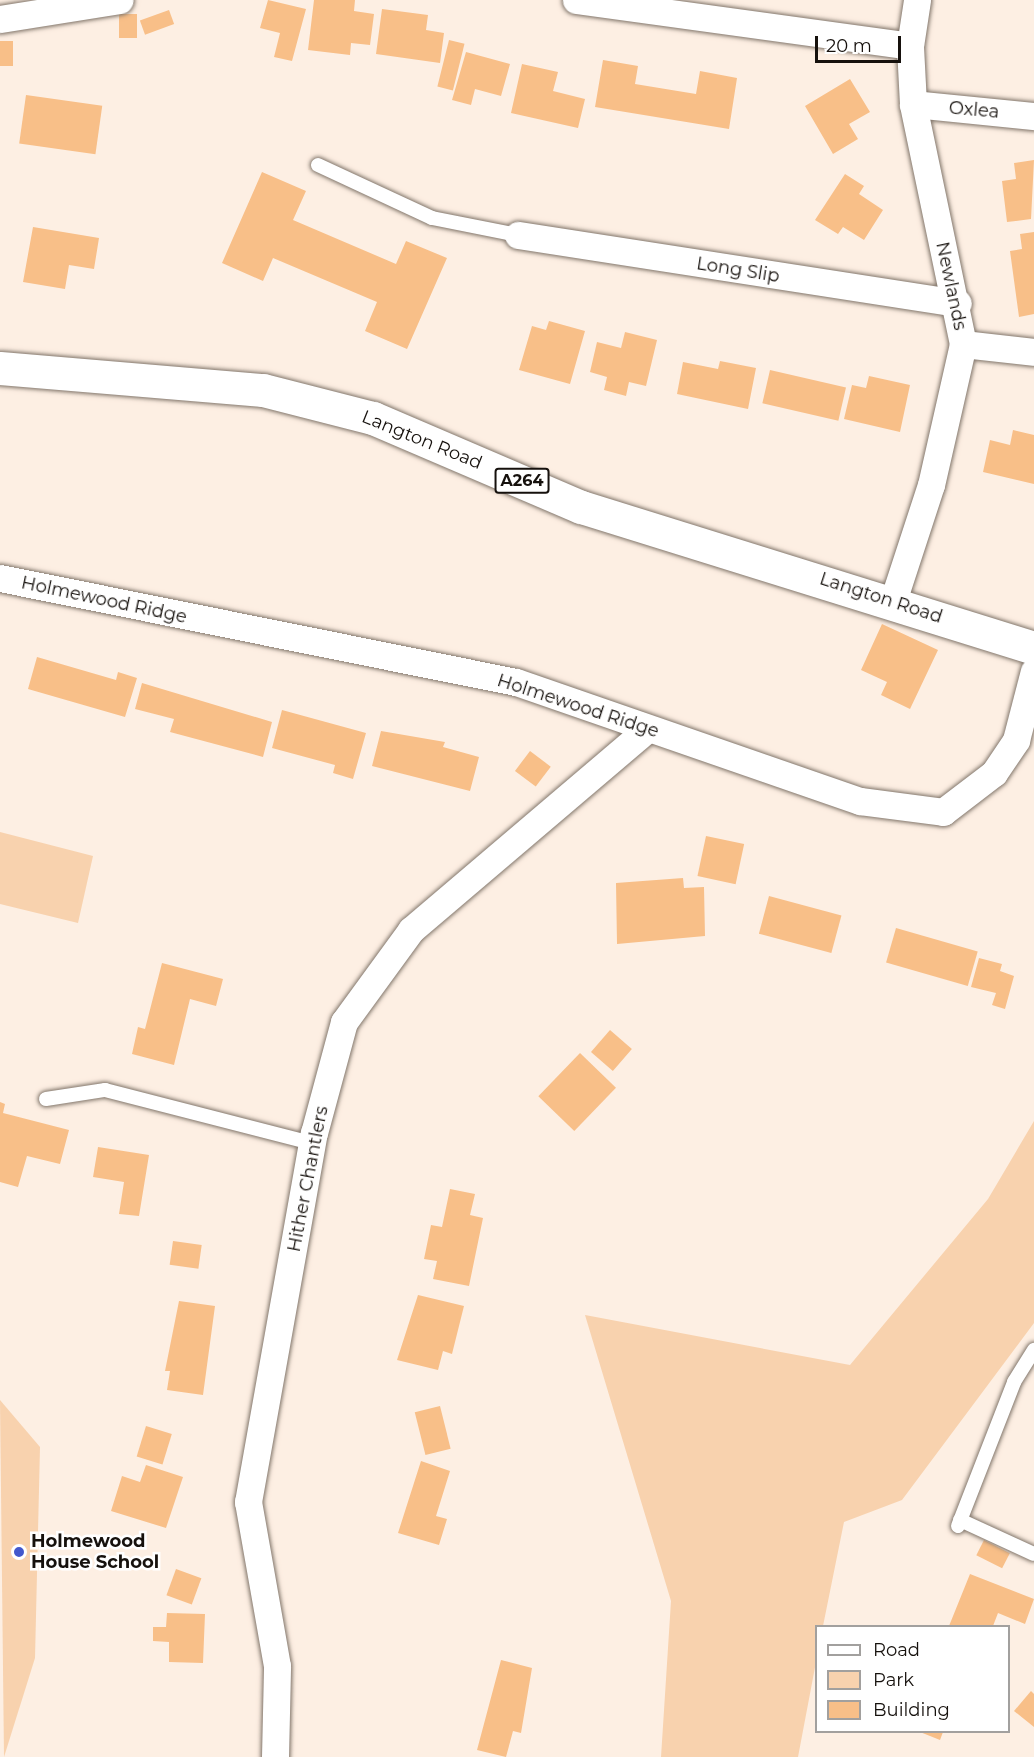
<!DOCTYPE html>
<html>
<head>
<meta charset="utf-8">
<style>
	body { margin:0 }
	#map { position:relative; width:1034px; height:1757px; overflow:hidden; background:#fdefe3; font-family:Montserrat,sans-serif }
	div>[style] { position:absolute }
	.green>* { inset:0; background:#f8d2ae }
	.building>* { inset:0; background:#f8bf88; transform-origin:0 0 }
	.roads { filter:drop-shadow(0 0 2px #82766b) drop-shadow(0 0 2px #82766b) }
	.lane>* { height:14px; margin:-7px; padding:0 7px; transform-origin:7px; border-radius:7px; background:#fff }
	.street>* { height:27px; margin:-13.5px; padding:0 13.5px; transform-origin:13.5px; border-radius:13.5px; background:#fff }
	.primary>* { height:33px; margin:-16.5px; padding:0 16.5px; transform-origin:16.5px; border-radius:16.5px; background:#fff }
	.dots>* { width:16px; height:16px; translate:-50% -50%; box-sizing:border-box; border:3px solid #fff; border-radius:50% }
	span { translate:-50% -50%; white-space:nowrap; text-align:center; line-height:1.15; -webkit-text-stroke:5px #fff; paint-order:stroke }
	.shield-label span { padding:2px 4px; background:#fff; border:2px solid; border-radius:4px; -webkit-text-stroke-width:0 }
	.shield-label { font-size:16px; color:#16110d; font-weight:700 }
	.street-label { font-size:18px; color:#16110d }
	.poi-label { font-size:18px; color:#16110d; font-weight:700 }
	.left { translate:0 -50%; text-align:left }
	.legend { position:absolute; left:815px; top:1625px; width:195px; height:108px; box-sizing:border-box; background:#fff; border:2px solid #a2a09e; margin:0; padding:8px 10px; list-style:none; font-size:18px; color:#16110d }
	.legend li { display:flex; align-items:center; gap:12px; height:30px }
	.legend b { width:30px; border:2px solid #a2a09e }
	.scale { position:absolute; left:815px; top:36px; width:86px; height:27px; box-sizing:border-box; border:3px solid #16110d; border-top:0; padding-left:8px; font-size:18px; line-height:21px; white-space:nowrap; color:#16110d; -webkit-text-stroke:4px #fff; paint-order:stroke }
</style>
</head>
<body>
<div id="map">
	<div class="green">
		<i style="clip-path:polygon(0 832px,93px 856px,78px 923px,0 904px)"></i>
		<i style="clip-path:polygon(1034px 1121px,1034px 1323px,902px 1500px,844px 1522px,823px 1626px,816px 1626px,816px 1662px,798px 1757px,661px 1757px,671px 1601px,585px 1315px,850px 1365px,988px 1199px)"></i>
		<i style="clip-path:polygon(0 1400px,40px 1447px,35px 1658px,4px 1757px)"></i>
	</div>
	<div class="building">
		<i style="clip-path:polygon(268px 0,306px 9px,292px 61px,274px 57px,280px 33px,260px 28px)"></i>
		<i style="clip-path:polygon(314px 0,355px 0,354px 11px,374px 14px,370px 45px,351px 43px,350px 55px,308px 50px)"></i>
		<i style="clip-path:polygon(382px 9px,428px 15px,426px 30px,444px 33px,440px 63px,376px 54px)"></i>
		<i style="left:169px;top:10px;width:15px;height:31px;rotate:70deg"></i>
		<i style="left:137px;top:14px;width:24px;height:18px;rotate:90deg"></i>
		<i style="left:449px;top:40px;width:16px;height:48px;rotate:14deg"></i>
		<i style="left:13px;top:41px;width:25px;height:13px;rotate:90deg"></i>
		<i style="clip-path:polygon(466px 52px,510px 64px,501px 96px,475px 89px,471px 105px,452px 100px)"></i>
		<i style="clip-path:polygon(603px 60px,638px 66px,635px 84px,696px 94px,700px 71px,737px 78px,729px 129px,595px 107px)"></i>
		<i style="clip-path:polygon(522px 64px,558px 72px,553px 91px,585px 99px,578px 128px,511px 113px)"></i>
		<i style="clip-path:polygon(850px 79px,870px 112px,849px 124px,858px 139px,833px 154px,805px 106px)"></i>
		<i style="left:26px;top:95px;width:77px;height:49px;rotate:8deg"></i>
		<i style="clip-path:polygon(1034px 160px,1031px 219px,1007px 222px,1002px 181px,1016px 179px,1014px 163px)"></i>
		<i style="clip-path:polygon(262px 172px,306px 191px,293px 220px,396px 264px,406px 241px,447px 258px,407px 349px,365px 331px,377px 302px,273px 258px,263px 281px,222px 263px)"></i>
		<i style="clip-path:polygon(845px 174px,864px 186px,859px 194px,883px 210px,864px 240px,843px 227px,838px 234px,815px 220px)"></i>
		<i style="clip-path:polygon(33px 227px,99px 238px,94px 269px,69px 265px,65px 289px,23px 282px)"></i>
		<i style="clip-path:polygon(1034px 232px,1034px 314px,1019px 317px,1010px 251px,1022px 249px,1020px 234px)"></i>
		<i style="clip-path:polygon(549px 321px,585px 331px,570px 384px,519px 370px,532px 326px,546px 330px)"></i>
		<i style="clip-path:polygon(625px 332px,657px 340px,646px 386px,629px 382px,626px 396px,604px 390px,607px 377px,590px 372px,597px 342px,621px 348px)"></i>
		<i style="clip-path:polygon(720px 361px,756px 368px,748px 409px,677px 394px,683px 362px,718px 369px)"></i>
		<i style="left:770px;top:370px;width:78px;height:34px;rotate:13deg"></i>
		<i style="clip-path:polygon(869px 376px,910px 385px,900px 432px,844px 419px,852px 385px,866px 388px)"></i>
		<i style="clip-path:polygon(1013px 430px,1034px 435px,1034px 484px,983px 472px,990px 440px,1010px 445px)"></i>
		<i style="clip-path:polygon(882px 624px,938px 650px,910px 709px,881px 695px,887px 682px,861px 670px)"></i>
		<i style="clip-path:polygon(37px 657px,116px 680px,118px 672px,137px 678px,125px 717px,28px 689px)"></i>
		<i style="clip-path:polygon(142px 683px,272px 722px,263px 757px,170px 732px,174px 719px,135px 709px)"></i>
		<i style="clip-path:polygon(282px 710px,366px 733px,353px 779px,333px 773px,335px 765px,272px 748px)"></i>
		<i style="clip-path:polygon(381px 731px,445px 742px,443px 747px,479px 757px,470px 791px,372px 766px)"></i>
		<i style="left:530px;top:751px;width:26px;height:25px;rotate:37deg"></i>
		<i style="left:706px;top:836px;width:39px;height:41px;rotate:12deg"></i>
		<i style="clip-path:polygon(683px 878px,684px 888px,704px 887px,705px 936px,617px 944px,616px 883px)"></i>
		<i style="left:769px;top:896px;width:75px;height:39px;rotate:15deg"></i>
		<i style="left:896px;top:928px;width:85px;height:36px;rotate:16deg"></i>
		<i style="clip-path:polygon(979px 958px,1002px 964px,1000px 971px,1014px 976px,1005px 1009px,992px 1005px,996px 993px,971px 987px)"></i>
		<i style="clip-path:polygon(162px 963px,223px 979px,216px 1006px,190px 999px,174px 1065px,132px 1054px,138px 1027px,145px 1029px)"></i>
		<i style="left:610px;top:1030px;width:29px;height:29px;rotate:41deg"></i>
		<i style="left:580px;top:1053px;width:50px;height:60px;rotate:44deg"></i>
		<i style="clip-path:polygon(0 1102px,5px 1104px,3px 1113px,69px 1130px,60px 1164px,27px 1156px,18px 1187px,0 1182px)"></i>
		<i style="clip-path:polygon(98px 1147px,149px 1155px,139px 1216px,119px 1214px,124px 1182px,93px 1177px)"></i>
		<i style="clip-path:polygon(450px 1189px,475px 1194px,470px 1215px,483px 1218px,469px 1286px,433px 1279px,437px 1261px,424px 1259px,431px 1225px,442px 1227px)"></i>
		<i style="left:173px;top:1241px;width:29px;height:24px;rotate:8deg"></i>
		<i style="clip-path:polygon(418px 1295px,464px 1306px,452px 1354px,443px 1351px,438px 1370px,397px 1360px)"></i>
		<i style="clip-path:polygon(179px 1301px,215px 1306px,203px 1395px,167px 1390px,170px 1371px,165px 1371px)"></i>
		<i style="left:440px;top:1406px;width:44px;height:26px;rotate:76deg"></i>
		<i style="left:146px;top:1426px;width:27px;height:32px;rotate:17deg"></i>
		<i style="clip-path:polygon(421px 1461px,450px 1471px,436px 1516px,447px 1519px,439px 1545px,398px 1533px)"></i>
		<i style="clip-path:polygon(146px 1465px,183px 1477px,166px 1528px,111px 1511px,122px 1476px,140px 1482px)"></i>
		<i style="left:984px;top:1540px;width:29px;height:17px;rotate:27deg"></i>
		<i style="left:176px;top:1569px;width:27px;height:28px;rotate:20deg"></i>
		<i style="clip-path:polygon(970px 1574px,1034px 1599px,1025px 1624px,998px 1613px,993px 1626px,949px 1626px)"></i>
		<i style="clip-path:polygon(167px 1613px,205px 1614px,203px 1663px,169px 1662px,169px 1642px,153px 1641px,153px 1627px,166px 1627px)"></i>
		<i style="clip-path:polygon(501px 1660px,532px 1668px,521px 1733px,513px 1731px,506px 1757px,477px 1750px)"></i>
		<i style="clip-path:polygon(1031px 1691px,1034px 1694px,1034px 1727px,1014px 1711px)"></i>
		<i style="clip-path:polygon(920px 1732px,943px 1732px,940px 1740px)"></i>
	</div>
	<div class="roads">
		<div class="lane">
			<i style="left:318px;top:165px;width:126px;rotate:24.9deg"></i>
			<i style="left:432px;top:218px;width:88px;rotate:11.2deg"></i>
			<i style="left:46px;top:1099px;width:60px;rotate:-8.7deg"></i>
			<i style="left:105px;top:1090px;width:214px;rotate:14.4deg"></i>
			<i style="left:960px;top:1520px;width:81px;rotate:24.7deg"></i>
			<i style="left:958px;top:1526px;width:155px;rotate:-68.7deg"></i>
			<i style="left:1014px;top:1382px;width:38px;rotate:-58deg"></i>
		</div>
		<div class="street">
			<i style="left:576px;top:0;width:337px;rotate:7.8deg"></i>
			<i style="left:0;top:19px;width:121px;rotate:-9deg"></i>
			<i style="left:913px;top:104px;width:122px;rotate:5.7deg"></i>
			<i style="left:518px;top:235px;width:445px;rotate:8.8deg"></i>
			<i style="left:963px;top:344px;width:71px;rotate:6.4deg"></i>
			<i style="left:0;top:578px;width:526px;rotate:11.4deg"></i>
			<i style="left:516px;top:682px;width:364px;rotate:19.1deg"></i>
			<i style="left:860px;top:801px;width:84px;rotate:7.5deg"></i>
			<i style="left:943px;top:812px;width:64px;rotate:-37.4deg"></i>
			<i style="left:994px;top:773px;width:40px;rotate:-56deg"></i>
			<i style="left:1016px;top:740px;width:71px;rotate:-75.4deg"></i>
			<i style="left:893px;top:601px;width:122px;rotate:-71.9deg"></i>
			<i style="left:931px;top:485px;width:145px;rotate:-77.2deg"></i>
			<i style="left:963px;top:344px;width:245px;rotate:-101.8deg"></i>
			<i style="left:913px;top:104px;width:58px;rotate:-93deg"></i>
			<i style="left:910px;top:46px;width:47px;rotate:-81.3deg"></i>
			<i style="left:275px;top:1757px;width:91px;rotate:-88.7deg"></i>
			<i style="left:277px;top:1666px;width:167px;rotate:-100deg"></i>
			<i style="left:248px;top:1502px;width:375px;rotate:-79.9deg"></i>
			<i style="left:314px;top:1133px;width:115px;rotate:-74.9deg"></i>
			<i style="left:344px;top:1022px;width:114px;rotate:-53.9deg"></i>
			<i style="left:411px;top:930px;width:311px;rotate:-40.4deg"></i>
		</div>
		<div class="primary">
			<i style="left:0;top:368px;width:264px;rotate:4.8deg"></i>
			<i style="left:263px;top:390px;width:114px;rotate:14.3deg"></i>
			<i style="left:373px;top:418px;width:226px;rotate:23.2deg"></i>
			<i style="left:581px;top:507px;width:474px;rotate:17.3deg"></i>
		</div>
	</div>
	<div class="dots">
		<i style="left:19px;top:1552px;background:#4358cc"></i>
	</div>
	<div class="shield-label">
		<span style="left:522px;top:481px">A264</span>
	</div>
	<div class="street-label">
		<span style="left:974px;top:110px;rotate:5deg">Oxlea</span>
		<span style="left:738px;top:270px;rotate:9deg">Long Slip</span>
		<span style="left:951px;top:286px;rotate:78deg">Newlands</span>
		<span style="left:422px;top:440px;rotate:22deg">Langton Road</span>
		<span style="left:881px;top:598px;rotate:18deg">Langton Road</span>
		<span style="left:104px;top:600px;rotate:12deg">Holmewood Ridge</span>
		<span style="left:578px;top:706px;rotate:18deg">Holmewood Ridge</span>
		<span style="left:308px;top:1179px;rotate:-79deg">Hither Chantlers</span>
	</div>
	<div class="poi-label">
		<span class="left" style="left:31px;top:1552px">Holmewood<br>House School</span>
	</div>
	<ul class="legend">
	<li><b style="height:8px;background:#fff"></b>Road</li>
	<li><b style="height:16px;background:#f8d2ae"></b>Park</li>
	<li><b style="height:16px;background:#f8bf88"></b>Building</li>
	</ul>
	<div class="scale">20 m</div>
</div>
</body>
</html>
